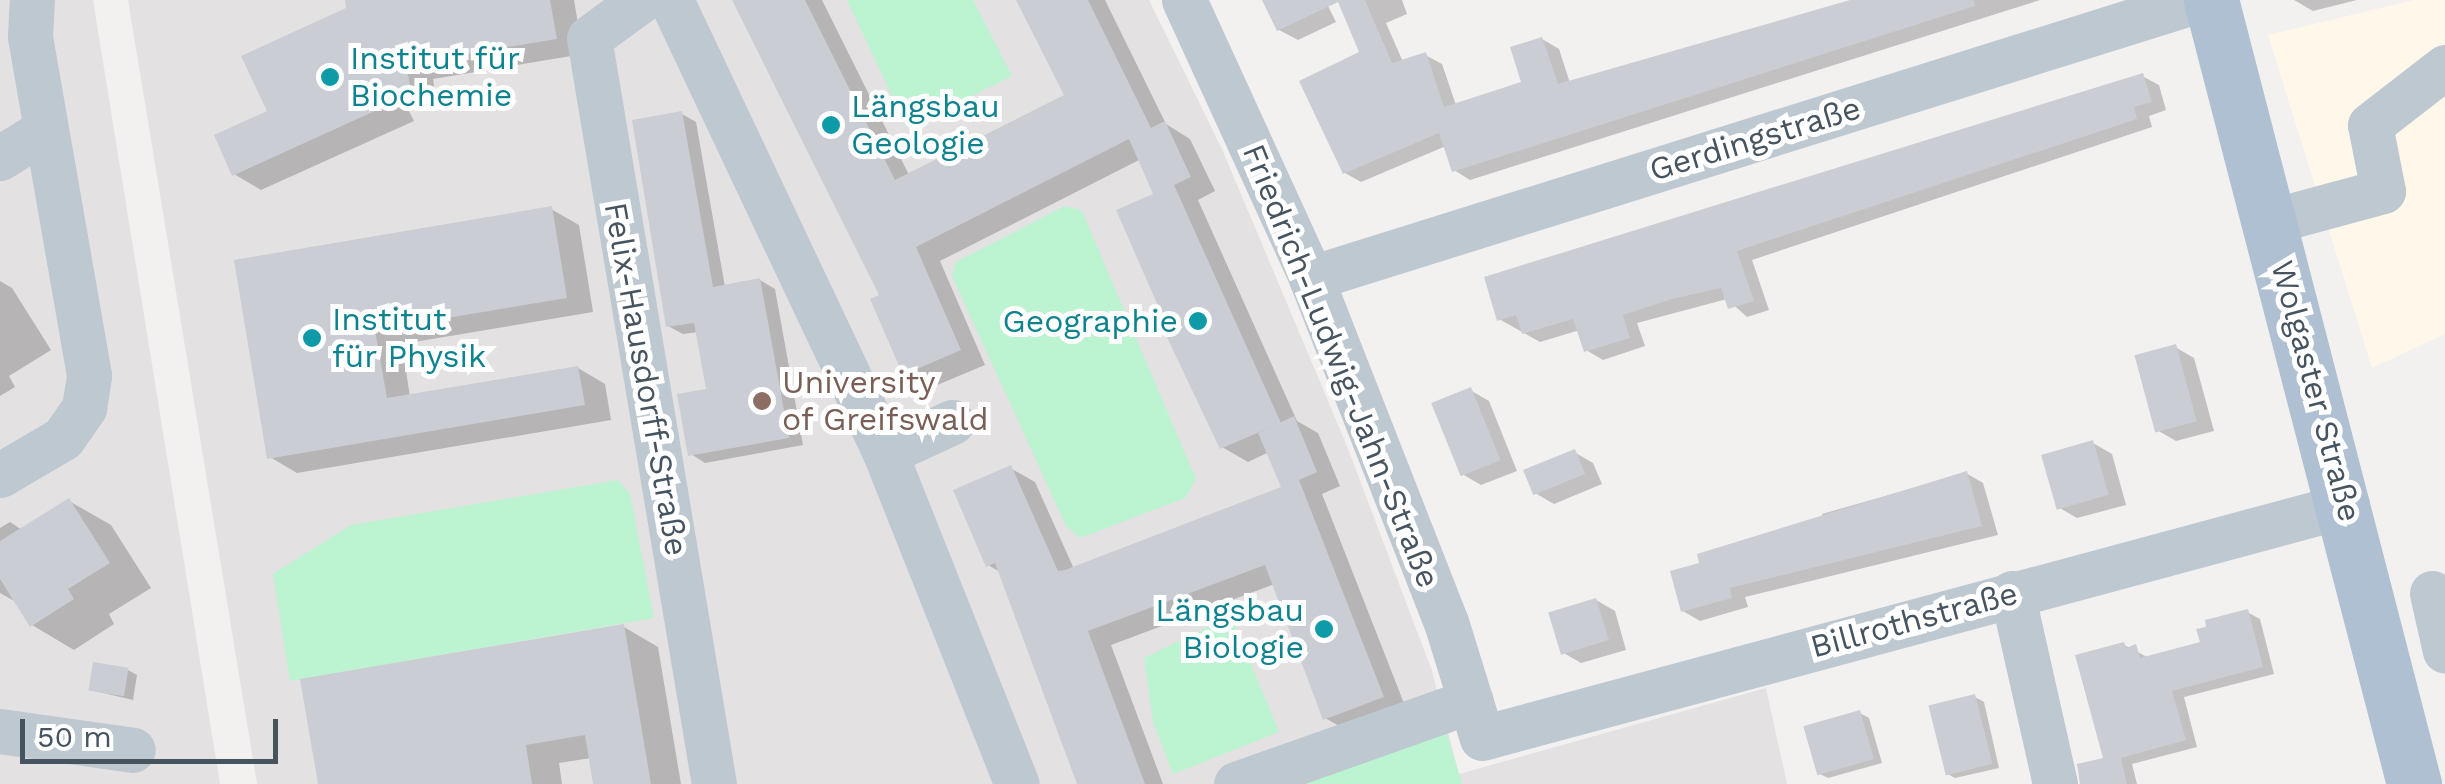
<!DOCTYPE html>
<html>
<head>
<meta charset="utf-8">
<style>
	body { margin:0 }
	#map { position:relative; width:2445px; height:784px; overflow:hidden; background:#f3f0f0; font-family:"Work Sans",sans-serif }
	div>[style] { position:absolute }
	.commercial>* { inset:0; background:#fef7ea }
	.education>* { inset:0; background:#e4e1e2 }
	.green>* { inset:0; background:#bcf3d0 }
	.shadow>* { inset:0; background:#0003 }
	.building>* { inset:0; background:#cacdd3; transform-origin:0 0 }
	.minor>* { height:45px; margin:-22.5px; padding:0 22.5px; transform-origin:22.5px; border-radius:22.5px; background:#bdc8d1 }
	.major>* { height:55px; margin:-27.5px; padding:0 27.5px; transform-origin:27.5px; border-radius:27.5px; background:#aec0d1 }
	.dots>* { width:28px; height:28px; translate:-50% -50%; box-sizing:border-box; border:5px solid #fff; border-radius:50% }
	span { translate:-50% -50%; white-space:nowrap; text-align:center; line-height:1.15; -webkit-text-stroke:10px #fff; paint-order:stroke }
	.culture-label { font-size:32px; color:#0d838f }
	.left { translate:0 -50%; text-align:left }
	.right { translate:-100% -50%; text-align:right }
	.street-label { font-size:32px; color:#465460 }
	.education-label { font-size:32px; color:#785e54 }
	.scale { position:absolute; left:20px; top:719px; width:258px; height:45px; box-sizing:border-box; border:5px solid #465460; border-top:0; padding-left:12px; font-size:30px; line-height:35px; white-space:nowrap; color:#465460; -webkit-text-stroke:8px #fff; paint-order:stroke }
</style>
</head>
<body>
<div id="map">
	<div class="commercial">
		<i style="clip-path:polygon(2414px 0,2445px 0,2445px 334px,2372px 368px,2268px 35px)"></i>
	</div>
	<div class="education">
		<i style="clip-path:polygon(0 0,93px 0,220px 784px,0 784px)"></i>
		<i style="clip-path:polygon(128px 0,1149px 0,1222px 149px,1347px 446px,1432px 671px,1459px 774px,1766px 688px,1787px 784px,257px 784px)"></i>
	</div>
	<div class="green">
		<i style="clip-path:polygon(847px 0,973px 0,1012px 76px,907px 128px)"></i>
		<i style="clip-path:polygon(1065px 206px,1082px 211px,1196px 479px,1185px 498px,1080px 538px,1066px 526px,952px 276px,956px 262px)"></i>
		<i style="clip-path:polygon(618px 480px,630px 494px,654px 618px,290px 681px,273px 574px,351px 525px)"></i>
		<i style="clip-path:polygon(1231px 616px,1279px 732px,1173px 774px,1153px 722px,1144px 658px)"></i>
		<i style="clip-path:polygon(1443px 721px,1462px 784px,1281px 784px)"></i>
	</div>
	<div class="shadow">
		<i style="clip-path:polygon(347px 0,574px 0,583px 54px,433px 79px,437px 104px,408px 109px,414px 121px,261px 190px,234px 174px,270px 112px,349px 9px)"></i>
		<i style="clip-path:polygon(735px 0,822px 0,909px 175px,1067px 96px,1019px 0,1105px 0,1166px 124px,1190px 139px,1215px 191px,1198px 200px,1297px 421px,1318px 433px,1340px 486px,1322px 494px,1407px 711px,1350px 732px,1325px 718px,1275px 584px,1111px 645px,1163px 784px,1079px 784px,1002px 573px,988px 565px,1010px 468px,1035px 482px,1074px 569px,1284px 489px,1269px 452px,1248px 462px,1222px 447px,1162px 310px,1157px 195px,1141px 159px,940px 261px,985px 365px,930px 388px,905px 373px,882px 296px)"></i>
		<i style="clip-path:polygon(1264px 0,1325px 0,1336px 22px,1298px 40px,1279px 30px)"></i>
		<i style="clip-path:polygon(1340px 0,1402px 0,1407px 14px,1386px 23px,1403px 62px,1425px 55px,1442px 64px,1456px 105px,1525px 83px,1542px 39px,1559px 49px,1570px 83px,1857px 0,2040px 0,1470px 180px,1454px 170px,1446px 146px,1361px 182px,1345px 173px,1362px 53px)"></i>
		<i style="clip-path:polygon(2294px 0,2357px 0,2313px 11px)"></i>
		<i style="clip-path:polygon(2142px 76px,2159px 85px,2166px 110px,2149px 116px,2152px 127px,1752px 260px,1769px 310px,1747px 317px,1727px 299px,1637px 323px,1645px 346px,1603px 360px,1586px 350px,1580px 330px,1540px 342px,1499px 319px)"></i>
		<i style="clip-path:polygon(682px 114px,696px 122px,725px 287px,760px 280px,775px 289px,803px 445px,705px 463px,691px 454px,709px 391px,698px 332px,683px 334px,668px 326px)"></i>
		<i style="clip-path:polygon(551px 209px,579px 225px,593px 312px,402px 344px,410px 397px,578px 368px,605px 384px,611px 420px,297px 473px,270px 457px,237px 262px)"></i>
		<i style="clip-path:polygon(0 281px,12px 288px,51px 350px,9px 376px,15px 387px,0 396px)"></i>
		<i style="clip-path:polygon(2175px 347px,2194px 358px,2214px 431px,2176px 441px,2157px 430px)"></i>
		<i style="clip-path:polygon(1470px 390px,1489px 401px,1517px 471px,1481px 485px,1462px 474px)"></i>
		<i style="clip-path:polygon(2093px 443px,2112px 454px,2126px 505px,2077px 518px,2058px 507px)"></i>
		<i style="clip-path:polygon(1574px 452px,1593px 463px,1602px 484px,1554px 504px,1535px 493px)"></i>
		<i style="clip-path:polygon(1966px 473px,1983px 483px,1998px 535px,1745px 597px,1748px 607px,1700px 621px,1683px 611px,1824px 522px,1822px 514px)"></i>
		<i style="clip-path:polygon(69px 501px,111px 525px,151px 588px,109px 614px,114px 624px,74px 650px,32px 625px,18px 603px,0 593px,0 528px,10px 522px,22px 530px)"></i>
		<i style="clip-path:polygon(1596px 600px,1615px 611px,1626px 650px,1581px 663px,1562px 652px)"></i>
		<i style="clip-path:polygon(2247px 612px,2260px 619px,2274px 674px,2184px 697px,2197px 747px,2132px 764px,2137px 784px,2083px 784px,2106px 760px,2124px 645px,2149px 658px,2203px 644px)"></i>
		<i style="clip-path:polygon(624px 627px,658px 647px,681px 784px,596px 784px,591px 758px,559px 763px,562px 784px,321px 784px)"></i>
		<i style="clip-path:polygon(128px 670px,137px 675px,133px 700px,91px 690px)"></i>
		<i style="clip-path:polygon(1975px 697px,1984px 702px,1999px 768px,1955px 778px,1946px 773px)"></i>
		<i style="clip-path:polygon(1860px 713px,1869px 718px,1882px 763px,1828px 778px,1818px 773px)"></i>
	</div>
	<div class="building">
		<i style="clip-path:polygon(345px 0,550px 0,557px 39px,406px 64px,411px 90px,382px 94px,388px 105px,232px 176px,214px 135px,267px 111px,241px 56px,346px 8px)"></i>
		<i style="clip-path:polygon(732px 0,805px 0,895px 180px,1064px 95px,1016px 0,1088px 0,1151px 128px,1165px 121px,1191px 177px,1174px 185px,1281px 423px,1220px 449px,1154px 310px,1159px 308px,1116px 210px,1153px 194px,1129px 139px,916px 247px,961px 350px,903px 375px,870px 299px,879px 295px)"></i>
		<i style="clip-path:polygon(1262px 0,1365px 0,1392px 63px,1426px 52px,1444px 107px,1521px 82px,1510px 47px,1542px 37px,1558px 84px,1850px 0,1974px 0,1975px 6px,1452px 172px,1439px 133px,1343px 174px,1299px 81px,1359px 52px,1338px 2px,1277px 31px)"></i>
		<i style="clip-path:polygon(2143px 73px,2152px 102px,2134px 107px,2137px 119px,1737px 251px,1754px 301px,1728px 309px,1721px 288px,1672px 299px,1623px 315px,1630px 338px,1584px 352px,1573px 319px,1522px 334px,1516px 315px,1497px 321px,1484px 277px)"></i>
		<i style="clip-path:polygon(682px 111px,713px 287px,760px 278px,789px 438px,688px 456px,677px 394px,706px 389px,694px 323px,666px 327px,632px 120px)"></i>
		<i style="clip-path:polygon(552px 206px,567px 298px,375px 330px,387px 398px,578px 366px,585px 405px,267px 459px,234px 260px)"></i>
		<i style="left:2176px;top:344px;width:80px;height:43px;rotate:75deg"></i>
		<i style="left:1471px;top:387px;width:79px;height:43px;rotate:68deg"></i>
		<i style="clip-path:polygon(1294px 416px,1317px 472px,1299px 480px,1384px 697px,1323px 720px,1265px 565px,1088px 631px,1145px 784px,1077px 784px,995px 563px,986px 567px,953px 490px,1011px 465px,1058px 571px,1065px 570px,1281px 487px,1258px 433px)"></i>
		<i style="left:2093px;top:440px;width:57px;height:54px;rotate:74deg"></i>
		<i style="left:1575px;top:449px;width:27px;height:56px;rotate:68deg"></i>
		<i style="clip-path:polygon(1967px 471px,1982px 526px,1730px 588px,1732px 598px,1681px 612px,1670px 571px,1699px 563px,1697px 554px)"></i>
		<i style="clip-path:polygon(69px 498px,110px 563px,68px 589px,74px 599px,30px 627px,0 579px,0 541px)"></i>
		<i style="left:1596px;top:598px;width:44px;height:50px;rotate:73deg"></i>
		<i style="clip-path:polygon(2248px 609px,2263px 667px,2172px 691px,2186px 740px,2121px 758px,2127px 784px,2080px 784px,2077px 764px,2103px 758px,2075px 655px,2124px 642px,2126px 648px,2136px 644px,2140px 658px,2200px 642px,2196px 629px,2206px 627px,2205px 620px)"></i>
		<i style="clip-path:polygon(624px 624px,651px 784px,593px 784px,585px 735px,526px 745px,532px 784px,318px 784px,300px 679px)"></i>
		<i style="left:93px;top:662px;width:36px;height:29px;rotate:9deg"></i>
		<i style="left:1975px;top:694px;width:72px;height:48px;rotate:76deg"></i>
		<i style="left:1860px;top:710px;width:51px;height:59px;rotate:74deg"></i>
	</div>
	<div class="minor">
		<i style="left:641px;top:0;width:64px;rotate:143.8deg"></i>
		<i style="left:589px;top:38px;width:756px;rotate:80.49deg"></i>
		<i style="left:671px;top:0;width:501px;rotate:64.71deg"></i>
		<i style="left:885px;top:453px;width:356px;rotate:68.3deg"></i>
		<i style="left:1184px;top:0;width:306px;rotate:65.4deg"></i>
		<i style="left:1311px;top:278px;width:370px;rotate:68.6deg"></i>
		<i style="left:1446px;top:622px;width:121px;rotate:72.8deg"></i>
		<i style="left:1482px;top:738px;width:896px;rotate:-15.08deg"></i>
		<i style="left:0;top:158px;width:53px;rotate:-31.9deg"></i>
		<i style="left:2272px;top:221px;width:115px;rotate:-15.1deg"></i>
		<i style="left:2383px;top:191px;width:67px;rotate:-101.1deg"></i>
		<i style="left:2370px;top:125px;width:95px;rotate:-37.7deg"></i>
		<i style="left:1311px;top:278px;width:930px;rotate:-17.38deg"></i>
		<i style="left:885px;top:453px;width:74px;rotate:-24.8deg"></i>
		<i style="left:0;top:475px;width:73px;rotate:-30.4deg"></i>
		<i style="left:63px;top:438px;width:37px;rotate:-55deg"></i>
		<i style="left:84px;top:408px;width:33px;rotate:-81deg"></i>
		<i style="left:89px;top:375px;width:344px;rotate:-99.9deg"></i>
		<i style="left:30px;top:36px;width:36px;rotate:-87deg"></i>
		<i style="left:2012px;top:593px;width:196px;rotate:77.3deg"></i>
		<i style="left:2432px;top:593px;width:59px;rotate:77.4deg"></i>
		<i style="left:0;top:731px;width:134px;rotate:8.1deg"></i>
		<i style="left:1236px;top:784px;width:249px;rotate:-19.5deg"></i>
	</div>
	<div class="major">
		<i style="left:2211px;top:0;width:810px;rotate:75.48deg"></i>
	</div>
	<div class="dots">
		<i style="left:330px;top:77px;background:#0f9aa8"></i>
		<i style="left:831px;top:125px;background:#0f9aa8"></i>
		<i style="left:1198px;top:321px;background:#0f9aa8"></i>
		<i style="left:312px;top:338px;background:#0f9aa8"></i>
		<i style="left:762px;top:401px;background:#8d6e63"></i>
		<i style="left:1324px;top:629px;background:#0f9aa8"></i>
	</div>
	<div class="culture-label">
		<span class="left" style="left:350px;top:77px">Institut für<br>Biochemie</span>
		<span class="left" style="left:851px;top:125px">Längsbau<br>Geologie</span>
		<span class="left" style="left:332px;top:338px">Institut<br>für Physik</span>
		<span class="right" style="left:1178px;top:321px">Geographie</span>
		<span class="right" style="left:1304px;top:629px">Längsbau<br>Biologie</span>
	</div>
	<div class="street-label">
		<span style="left:1755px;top:139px;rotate:-17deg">Gerdingstraße</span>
		<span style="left:1341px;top:366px;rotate:68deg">Friedrich-Ludwig-Jahn-Straße</span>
		<span style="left:646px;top:379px;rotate:80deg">Felix-Hausdorff-Straße</span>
		<span style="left:2316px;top:391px;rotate:75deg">Wolgaster Straße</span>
		<span style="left:1914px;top:620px;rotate:-15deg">Billrothstraße</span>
	</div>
	<div class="education-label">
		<span class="left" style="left:782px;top:401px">University<br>of Greifswald</span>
	</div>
	<div class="scale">50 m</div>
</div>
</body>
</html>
